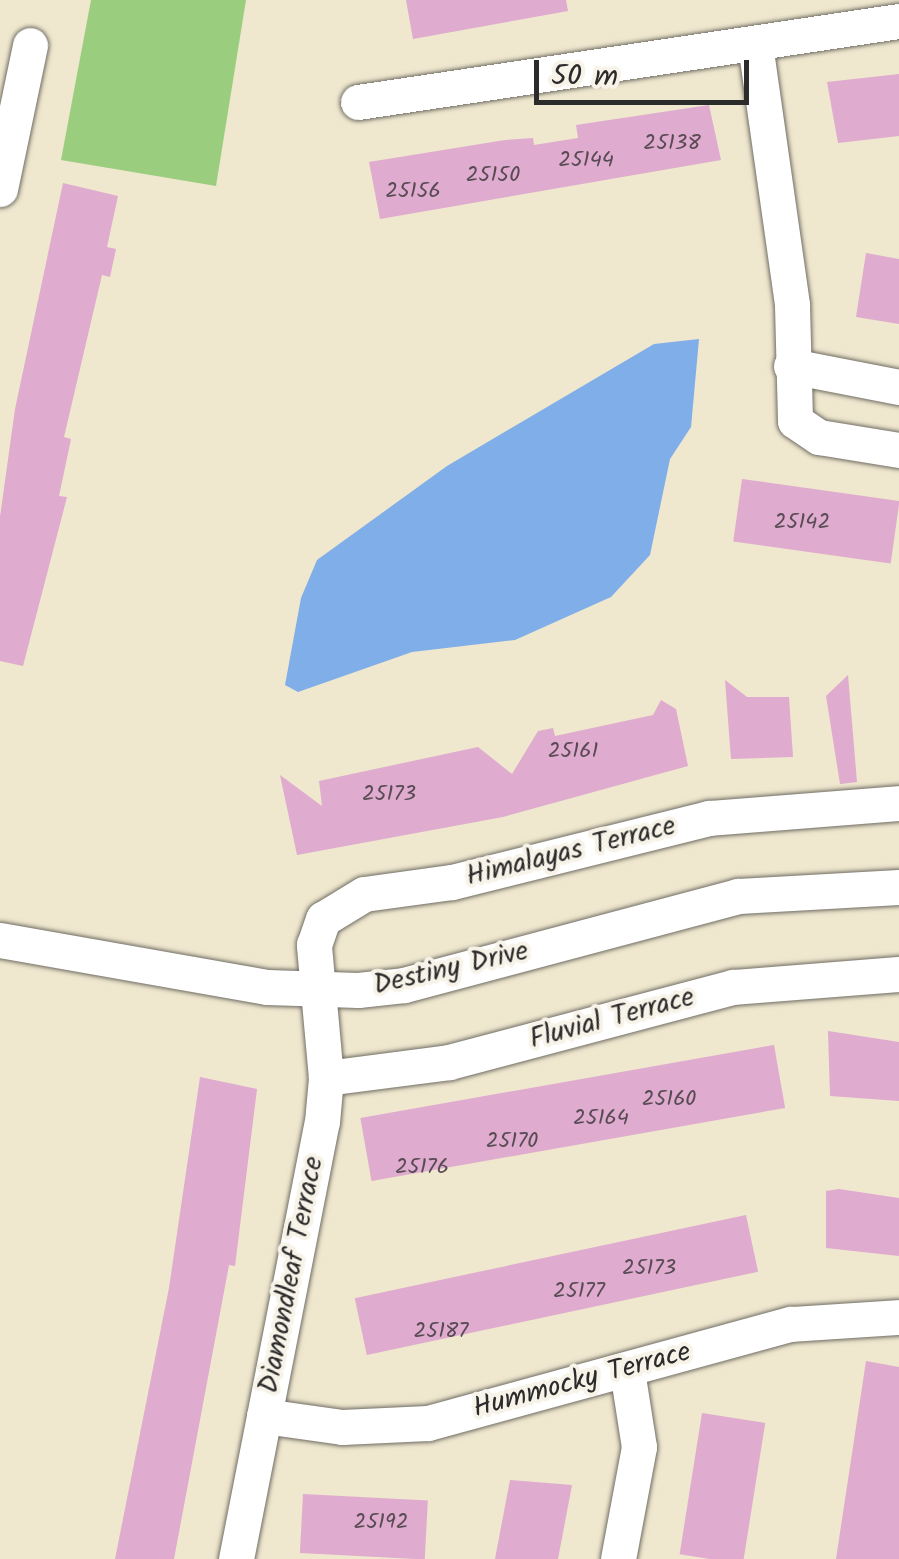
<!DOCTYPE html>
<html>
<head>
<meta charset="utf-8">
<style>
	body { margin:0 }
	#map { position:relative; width:899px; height:1559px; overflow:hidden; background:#efe7ce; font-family:Kalam,sans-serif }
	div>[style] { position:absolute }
	.green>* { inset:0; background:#9ace7e }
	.water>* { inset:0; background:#7faee9 }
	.building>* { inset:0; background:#dfabce; transform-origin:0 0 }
	.roads { filter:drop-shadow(0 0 2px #706d64) drop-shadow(0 0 2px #706d64) }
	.minor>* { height:35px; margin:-17.5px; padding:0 17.5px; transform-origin:17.5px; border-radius:17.5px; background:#fff }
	span { translate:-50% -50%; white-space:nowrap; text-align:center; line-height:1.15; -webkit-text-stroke:8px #f7f3e8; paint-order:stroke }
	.number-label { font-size:22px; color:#584b54 }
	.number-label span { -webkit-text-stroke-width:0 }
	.street-label { font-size:28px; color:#2b2b2b }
	.scale { position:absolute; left:534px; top:60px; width:215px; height:45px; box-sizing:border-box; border:5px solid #2b2b2b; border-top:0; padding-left:12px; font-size:30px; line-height:35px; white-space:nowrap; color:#2b2b2b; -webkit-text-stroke:8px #f7f3e8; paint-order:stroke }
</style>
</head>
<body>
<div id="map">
	<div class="green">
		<i style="clip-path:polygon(91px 0,246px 0,216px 186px,61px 160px)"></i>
	</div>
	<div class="water">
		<i style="clip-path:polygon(699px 339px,691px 427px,670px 459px,650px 555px,611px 597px,515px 640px,412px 652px,298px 692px,285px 685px,301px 598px,317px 560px,447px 466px,654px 344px)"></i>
	</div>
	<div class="building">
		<i style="clip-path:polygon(406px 0,566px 0,568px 11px,413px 39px)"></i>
		<i style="clip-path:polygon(899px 74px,899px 136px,838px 143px,827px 82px)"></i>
		<i style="clip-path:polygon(709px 105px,721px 160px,380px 219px,369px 162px,505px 140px,533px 138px,534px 145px,578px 138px,576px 125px)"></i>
		<i style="clip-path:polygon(63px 183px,118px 196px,107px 247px,116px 249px,110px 277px,102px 275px,64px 437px,71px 439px,59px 496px,67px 497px,23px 666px,0 661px,0 517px,15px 409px)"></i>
		<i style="clip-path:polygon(866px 253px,899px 259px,899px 324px,856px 317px)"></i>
		<i style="left:742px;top:479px;width:159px;height:63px;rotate:8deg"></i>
		<i style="clip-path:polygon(848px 675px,857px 782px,840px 784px,826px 696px)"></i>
		<i style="clip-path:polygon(725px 680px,747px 697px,789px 697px,793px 757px,731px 759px)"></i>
		<i style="clip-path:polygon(661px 700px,676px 709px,688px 766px,503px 817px,297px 855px,280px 775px,322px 806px,319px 781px,478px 747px,512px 774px,538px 731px,553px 728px,555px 736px,653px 715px)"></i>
		<i style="clip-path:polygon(828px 1031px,899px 1042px,899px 1101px,830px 1096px)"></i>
		<i style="left:774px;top:1045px;width:64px;height:420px;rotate:80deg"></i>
		<i style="clip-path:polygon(200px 1077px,257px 1089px,235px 1266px,229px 1265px,174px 1559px,115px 1559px,169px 1288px)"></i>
		<i style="clip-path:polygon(839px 1189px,899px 1198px,899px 1256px,826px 1248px,826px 1191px)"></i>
		<i style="left:746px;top:1215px;width:58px;height:400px;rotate:78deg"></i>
		<i style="clip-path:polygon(866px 1361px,899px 1367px,899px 1559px,836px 1559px)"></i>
		<i style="left:702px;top:1413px;width:64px;height:143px;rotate:9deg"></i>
		<i style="clip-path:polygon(510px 1480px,572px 1485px,558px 1559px,495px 1559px)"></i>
		<i style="left:303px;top:1494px;width:125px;height:59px;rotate:3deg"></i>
	</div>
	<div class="roads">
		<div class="minor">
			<i style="left:755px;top:44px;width:264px;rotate:81.9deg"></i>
			<i style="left:792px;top:305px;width:116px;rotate:88.5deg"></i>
			<i style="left:795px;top:421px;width:29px;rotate:34deg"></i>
			<i style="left:819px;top:437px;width:81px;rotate:9.2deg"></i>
			<i style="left:358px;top:102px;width:547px;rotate:-8.52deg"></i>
			<i style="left:0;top:189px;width:147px;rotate:-78.2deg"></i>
			<i style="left:791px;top:366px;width:110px;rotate:11deg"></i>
			<i style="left:0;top:940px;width:271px;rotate:10deg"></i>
			<i style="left:267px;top:987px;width:91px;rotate:1.9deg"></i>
			<i style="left:358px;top:990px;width:46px;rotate:-6.2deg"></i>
			<i style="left:404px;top:985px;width:346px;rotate:-14.9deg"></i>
			<i style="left:738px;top:896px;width:161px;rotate:-3.2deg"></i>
			<i style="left:326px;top:1078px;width:124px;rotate:-7.4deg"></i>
			<i style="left:449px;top:1062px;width:294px;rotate:-14.8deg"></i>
			<i style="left:733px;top:987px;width:167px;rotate:-4.5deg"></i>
			<i style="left:264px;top:1416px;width:79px;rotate:8deg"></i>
			<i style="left:342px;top:1427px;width:86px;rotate:-2.7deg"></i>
			<i style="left:428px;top:1423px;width:376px;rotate:-15.3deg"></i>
			<i style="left:791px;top:1324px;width:108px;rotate:-3.7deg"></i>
			<i style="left:236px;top:1559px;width:445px;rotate:-78.9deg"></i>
			<i style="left:322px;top:1122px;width:44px;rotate:-84.8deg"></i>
			<i style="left:326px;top:1078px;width:134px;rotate:-95.2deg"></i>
			<i style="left:314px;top:945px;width:28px;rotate:-71deg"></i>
			<i style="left:323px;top:919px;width:48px;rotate:-31.4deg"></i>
			<i style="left:364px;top:894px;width:89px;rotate:-7.8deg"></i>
			<i style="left:452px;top:882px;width:265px;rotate:-14deg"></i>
			<i style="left:709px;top:818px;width:191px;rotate:-4.5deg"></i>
			<i style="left:618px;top:1559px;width:114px;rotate:-79.4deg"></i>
			<i style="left:639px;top:1447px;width:78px;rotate:-98.9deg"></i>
		</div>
	</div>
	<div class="number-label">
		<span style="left:672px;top:144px">25138</span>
		<span style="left:586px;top:161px">25144</span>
		<span style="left:493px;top:176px">25150</span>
		<span style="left:413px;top:192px">25156</span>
		<span style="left:802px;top:523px">25142</span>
		<span style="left:573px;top:752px">25161</span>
		<span style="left:389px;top:795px">25173</span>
		<span style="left:669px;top:1100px">25160</span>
		<span style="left:601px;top:1119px">25164</span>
		<span style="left:512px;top:1142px">25170</span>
		<span style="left:422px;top:1168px">25176</span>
		<span style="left:649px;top:1269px">25173</span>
		<span style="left:579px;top:1292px">25177</span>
		<span style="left:441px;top:1332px">25187</span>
		<span style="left:381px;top:1523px">25192</span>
	</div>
	<div class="street-label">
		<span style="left:571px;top:852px;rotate:-14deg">Himalayas Terrace</span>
		<span style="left:451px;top:969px;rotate:-13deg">Destiny Drive</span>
		<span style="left:612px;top:1019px;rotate:-15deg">Fluvial Terrace</span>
		<span style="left:292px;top:1275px;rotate:-79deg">Diamondleaf Terrace</span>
		<span style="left:582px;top:1381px;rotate:-15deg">Hummocky Terrace</span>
	</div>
	<div class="scale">50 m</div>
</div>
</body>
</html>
